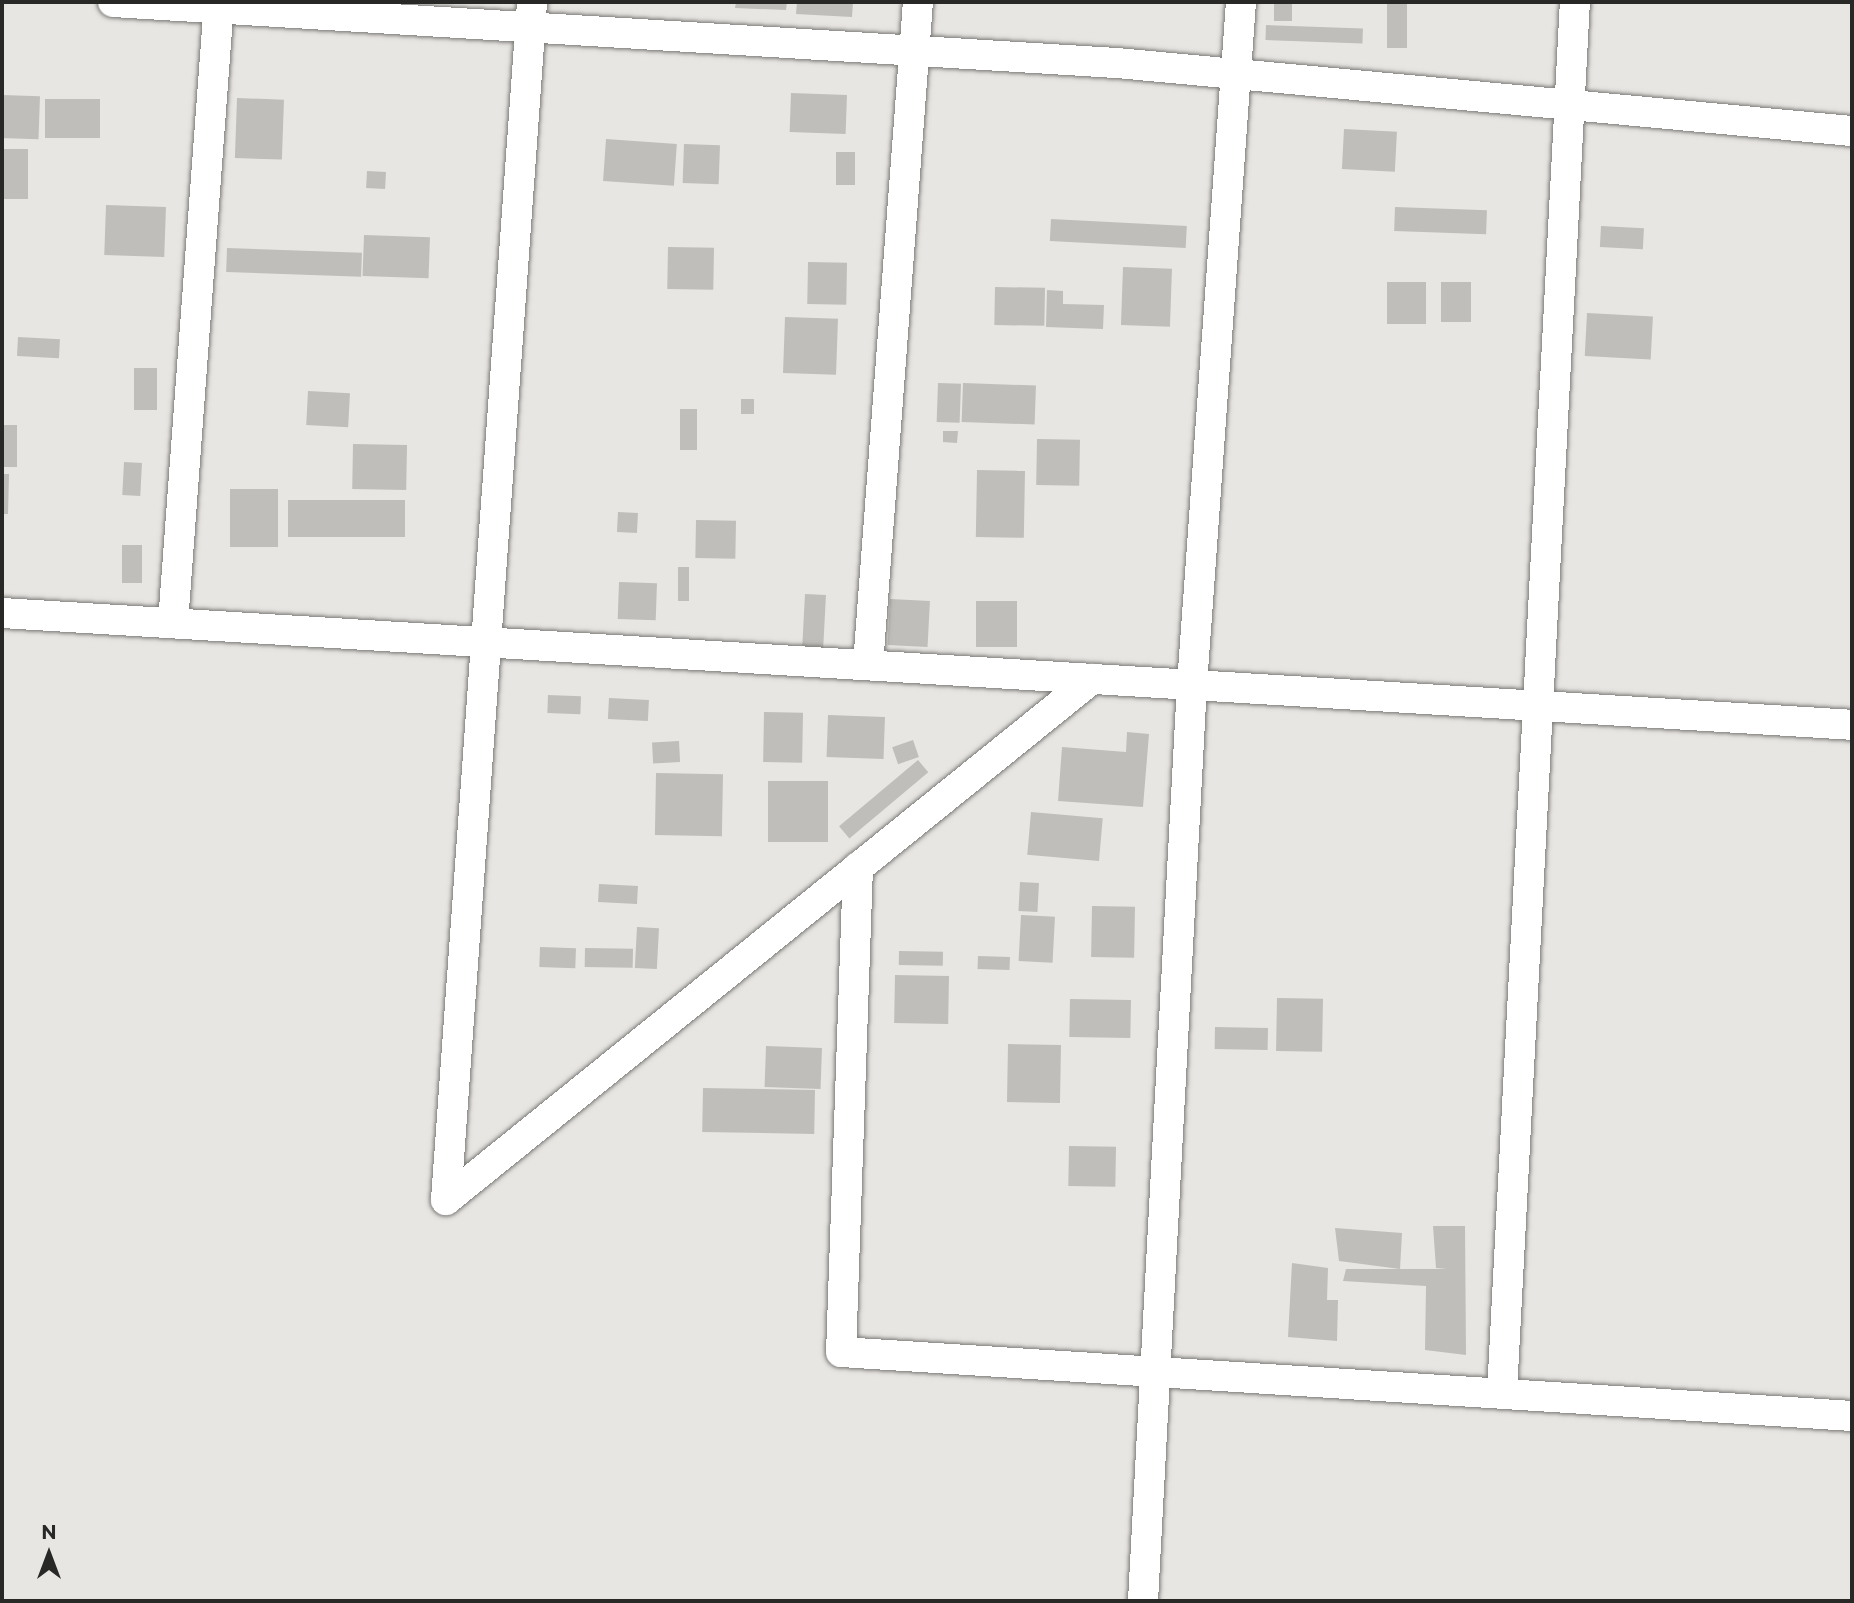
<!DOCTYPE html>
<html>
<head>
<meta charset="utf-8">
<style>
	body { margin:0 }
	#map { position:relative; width:1854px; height:1603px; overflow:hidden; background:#e8e6e3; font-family:Montserrat,sans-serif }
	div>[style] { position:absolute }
	.building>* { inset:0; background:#bfbeba; transform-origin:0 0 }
	.roads { filter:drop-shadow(0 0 2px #7a7976) drop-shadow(0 0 2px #7a7976) }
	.minor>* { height:30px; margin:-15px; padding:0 15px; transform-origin:15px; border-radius:15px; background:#fff }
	span { translate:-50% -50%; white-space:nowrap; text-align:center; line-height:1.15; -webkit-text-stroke:7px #e8e6e3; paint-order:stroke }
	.frame { position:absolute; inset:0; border:4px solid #282826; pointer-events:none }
	.north { position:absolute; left:14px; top:1519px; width:70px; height:70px; -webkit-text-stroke:5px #e8e6e3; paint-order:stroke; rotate:0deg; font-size:19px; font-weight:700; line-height:28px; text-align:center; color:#282826 }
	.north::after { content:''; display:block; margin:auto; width:24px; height:32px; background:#282826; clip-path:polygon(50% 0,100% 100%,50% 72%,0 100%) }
</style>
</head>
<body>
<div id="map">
	<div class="building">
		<i style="clip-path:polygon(736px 2px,787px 2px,786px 10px,735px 8px)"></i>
		<i style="clip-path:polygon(797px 2px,853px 2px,852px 17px,796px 14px)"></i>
		<i style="left:1274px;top:2px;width:18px;height:19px"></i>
		<i style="left:1387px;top:2px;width:20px;height:46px"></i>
		<i style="left:1266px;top:25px;width:97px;height:15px;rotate:2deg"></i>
		<i style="left:791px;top:93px;width:56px;height:39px;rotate:2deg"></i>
		<i style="left:2px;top:95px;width:38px;height:43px;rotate:2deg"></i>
		<i style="left:237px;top:98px;width:47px;height:60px;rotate:2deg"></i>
		<i style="left:45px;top:99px;width:55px;height:39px"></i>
		<i style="left:1344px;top:129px;width:53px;height:40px;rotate:3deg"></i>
		<i style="left:606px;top:139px;width:71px;height:42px;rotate:4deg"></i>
		<i style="left:684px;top:144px;width:36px;height:39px;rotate:2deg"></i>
		<i style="left:2px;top:149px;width:26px;height:50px"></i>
		<i style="left:836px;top:152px;width:19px;height:33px"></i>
		<i style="left:367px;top:171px;width:19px;height:17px;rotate:3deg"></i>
		<i style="left:106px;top:205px;width:60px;height:50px;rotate:2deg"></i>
		<i style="left:1395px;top:207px;width:92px;height:24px;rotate:2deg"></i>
		<i style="left:1051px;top:219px;width:136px;height:22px;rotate:3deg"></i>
		<i style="left:1601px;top:226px;width:43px;height:21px;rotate:3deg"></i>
		<i style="left:364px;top:235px;width:66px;height:41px;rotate:2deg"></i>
		<i style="left:668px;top:247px;width:46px;height:42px;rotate:1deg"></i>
		<i style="left:227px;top:248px;width:135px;height:24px;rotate:2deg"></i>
		<i style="left:808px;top:262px;width:39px;height:42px;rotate:1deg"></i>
		<i style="left:1123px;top:267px;width:49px;height:58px;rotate:2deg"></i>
		<i style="left:1387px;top:282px;width:39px;height:42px"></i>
		<i style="left:1441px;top:282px;width:30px;height:40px"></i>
		<i style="left:995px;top:287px;width:50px;height:38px;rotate:1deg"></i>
		<i style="clip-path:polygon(1047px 290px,1063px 291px,1063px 304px,1104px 305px,1103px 329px,1046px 327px)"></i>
		<i style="left:1587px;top:313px;width:66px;height:43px;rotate:3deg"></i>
		<i style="left:785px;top:317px;width:53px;height:56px;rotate:2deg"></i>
		<i style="left:18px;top:337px;width:42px;height:19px;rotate:3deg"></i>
		<i style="left:134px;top:368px;width:23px;height:42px"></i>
		<i style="left:938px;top:383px;width:23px;height:39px;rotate:2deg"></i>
		<i style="left:963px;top:383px;width:73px;height:39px;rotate:2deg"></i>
		<i style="left:308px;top:391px;width:42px;height:34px;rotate:3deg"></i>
		<i style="left:741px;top:399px;width:13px;height:15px"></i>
		<i style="left:680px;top:409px;width:17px;height:41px"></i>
		<i style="left:2px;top:425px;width:15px;height:42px"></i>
		<i style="clip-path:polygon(943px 431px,958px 431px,957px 443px,943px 442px)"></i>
		<i style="left:1037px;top:439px;width:43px;height:46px;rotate:1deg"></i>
		<i style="left:353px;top:444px;width:54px;height:45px;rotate:1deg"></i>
		<i style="left:124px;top:462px;width:18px;height:33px;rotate:3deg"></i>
		<i style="left:977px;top:470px;width:48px;height:67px;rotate:1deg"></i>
		<i style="clip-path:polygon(2px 474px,9px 474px,8px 514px,2px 514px)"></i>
		<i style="left:230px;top:489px;width:48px;height:58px"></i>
		<i style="left:288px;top:500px;width:117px;height:37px"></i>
		<i style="left:618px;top:512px;width:20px;height:20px;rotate:3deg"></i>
		<i style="left:696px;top:520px;width:40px;height:38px;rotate:1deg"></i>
		<i style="left:122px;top:545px;width:20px;height:38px"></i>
		<i style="left:678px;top:567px;width:11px;height:34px"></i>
		<i style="left:619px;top:582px;width:38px;height:37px;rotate:2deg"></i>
		<i style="left:805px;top:594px;width:21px;height:58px;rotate:3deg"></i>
		<i style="left:890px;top:599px;width:40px;height:46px;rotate:3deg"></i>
		<i style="left:976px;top:601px;width:41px;height:46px"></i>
		<i style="left:548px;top:695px;width:33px;height:18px;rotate:2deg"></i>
		<i style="left:609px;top:698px;width:40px;height:21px;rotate:3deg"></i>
		<i style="left:764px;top:712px;width:39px;height:50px;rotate:1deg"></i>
		<i style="left:828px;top:715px;width:57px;height:42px;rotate:2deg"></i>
		<i style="clip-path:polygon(1127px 732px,1149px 734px,1143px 807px,1058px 801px,1062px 747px,1126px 752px)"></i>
		<i style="left:913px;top:740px;width:18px;height:22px;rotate:71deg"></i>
		<i style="left:679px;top:741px;width:21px;height:27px;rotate:87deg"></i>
		<i style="left:918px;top:760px;width:16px;height:103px;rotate:50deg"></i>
		<i style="left:656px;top:773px;width:67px;height:62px;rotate:1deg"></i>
		<i style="left:768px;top:781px;width:60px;height:61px"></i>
		<i style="left:1031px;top:812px;width:72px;height:43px;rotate:5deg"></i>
		<i style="left:1020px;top:882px;width:19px;height:29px;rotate:3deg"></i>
		<i style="left:599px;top:884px;width:39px;height:18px;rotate:3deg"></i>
		<i style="left:1092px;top:906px;width:43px;height:51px;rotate:1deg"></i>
		<i style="left:1021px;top:915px;width:34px;height:46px;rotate:3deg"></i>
		<i style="left:637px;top:927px;width:22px;height:41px;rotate:3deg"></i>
		<i style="left:540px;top:947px;width:36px;height:20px;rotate:2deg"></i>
		<i style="left:585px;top:948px;width:48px;height:19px;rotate:1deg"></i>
		<i style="left:899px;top:951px;width:44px;height:14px;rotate:1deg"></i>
		<i style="left:978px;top:956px;width:32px;height:13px;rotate:2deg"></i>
		<i style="left:895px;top:975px;width:54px;height:48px;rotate:1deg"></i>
		<i style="left:1277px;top:998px;width:46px;height:53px;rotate:1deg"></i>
		<i style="left:1070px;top:999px;width:61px;height:38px;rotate:1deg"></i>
		<i style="left:1215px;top:1027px;width:53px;height:22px;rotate:1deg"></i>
		<i style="left:1008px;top:1044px;width:53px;height:58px;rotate:1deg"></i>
		<i style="left:766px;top:1046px;width:56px;height:41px;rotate:2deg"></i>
		<i style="left:703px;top:1088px;width:112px;height:44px;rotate:1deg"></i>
		<i style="left:1069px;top:1146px;width:47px;height:40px;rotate:1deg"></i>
		<i style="clip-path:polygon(1433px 1226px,1465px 1226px,1466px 1355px,1425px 1350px,1426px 1286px,1343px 1281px,1346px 1269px,1447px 1269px,1436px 1268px)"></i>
		<i style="clip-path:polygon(1335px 1228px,1402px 1233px,1400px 1269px,1339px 1261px)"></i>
		<i style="clip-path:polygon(1292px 1263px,1328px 1268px,1327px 1300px,1338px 1300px,1337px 1341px,1288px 1337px)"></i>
	</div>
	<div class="roads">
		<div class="minor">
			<i style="left:113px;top:2px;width:1006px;rotate:3.48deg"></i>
			<i style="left:1117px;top:63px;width:738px;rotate:5.29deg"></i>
			<i style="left:2px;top:613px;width:1853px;rotate:3.46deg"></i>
			<i style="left:173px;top:623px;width:623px;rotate:-85.76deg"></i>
			<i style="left:868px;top:665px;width:665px;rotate:-85.69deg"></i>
			<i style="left:858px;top:867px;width:485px;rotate:92deg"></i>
			<i style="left:841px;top:1352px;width:1013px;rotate:3.62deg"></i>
			<i style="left:446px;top:1200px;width:1201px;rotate:-85.89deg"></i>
			<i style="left:446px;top:1200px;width:830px;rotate:-38.89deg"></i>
			<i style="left:1502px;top:1393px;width:1393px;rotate:-87deg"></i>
			<i style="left:1143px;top:1601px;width:917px;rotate:-86.94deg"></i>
			<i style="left:1192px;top:685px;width:685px;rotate:-85.9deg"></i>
		</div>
	</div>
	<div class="frame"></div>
	<div class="north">N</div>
</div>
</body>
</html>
